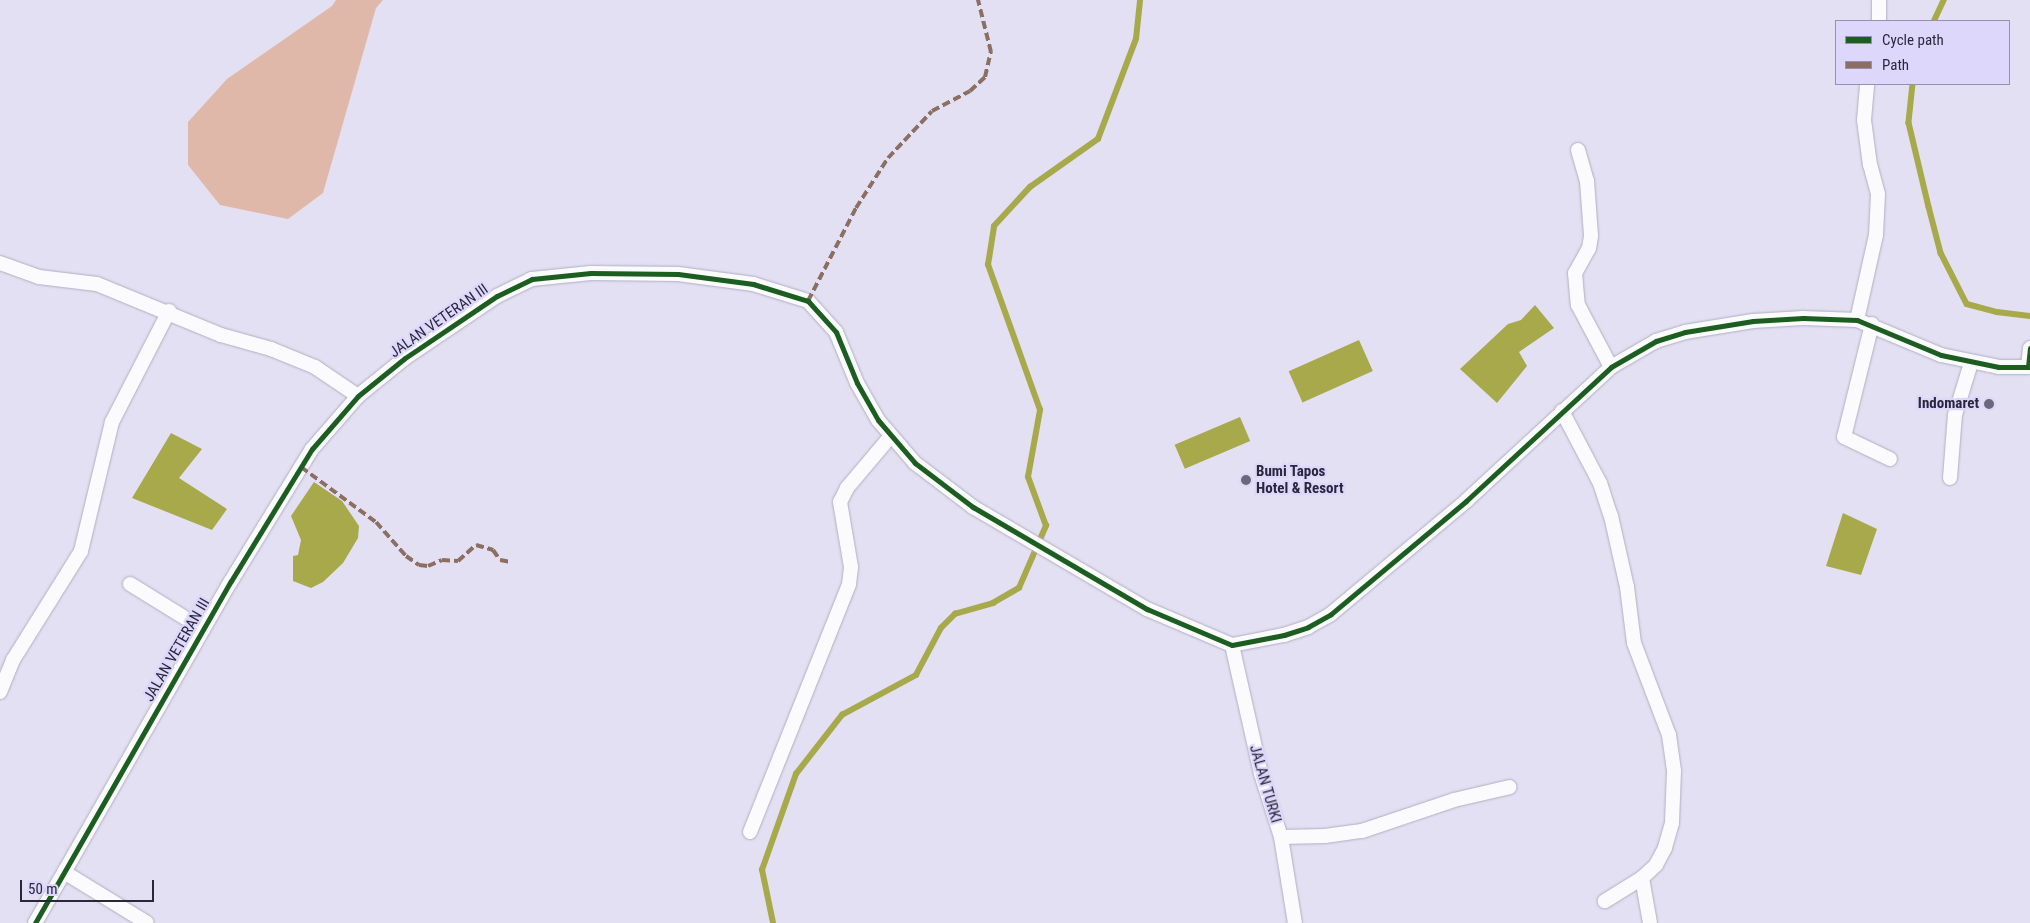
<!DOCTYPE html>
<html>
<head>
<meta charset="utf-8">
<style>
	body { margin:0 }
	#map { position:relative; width:2030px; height:923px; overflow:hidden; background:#e3e0f3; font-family:"Roboto Condensed",sans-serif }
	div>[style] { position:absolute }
	.green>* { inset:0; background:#e0b8aa }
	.water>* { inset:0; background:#a7a94b; transform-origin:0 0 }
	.stream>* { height:5.5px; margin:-2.75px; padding:0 2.75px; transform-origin:2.75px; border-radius:2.75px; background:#a7a94b }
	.roads { filter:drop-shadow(0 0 1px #b2aec1) drop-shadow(0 0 1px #b2aec1) }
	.minor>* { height:14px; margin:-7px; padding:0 7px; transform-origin:7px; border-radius:7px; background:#fbfafd }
	.quiet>* { height:4px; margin-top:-2px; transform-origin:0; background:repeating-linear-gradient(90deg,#8d6e63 0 8px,transparent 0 12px) }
	.cycleway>* { height:5px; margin:-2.5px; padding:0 2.5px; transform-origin:2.5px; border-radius:2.5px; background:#1b5e20 }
	.dots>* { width:14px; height:14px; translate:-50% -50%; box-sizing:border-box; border:2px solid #ddd8fb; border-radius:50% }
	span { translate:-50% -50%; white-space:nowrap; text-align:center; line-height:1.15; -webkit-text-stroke:4.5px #ddd8fb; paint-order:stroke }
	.street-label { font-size:15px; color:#2a273c }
	.poi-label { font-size:15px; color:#2a273c; font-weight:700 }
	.right { translate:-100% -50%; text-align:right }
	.left { translate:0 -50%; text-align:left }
	.legend { position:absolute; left:1835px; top:20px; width:175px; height:65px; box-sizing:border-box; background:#ddd8fb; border:1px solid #9591af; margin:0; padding:6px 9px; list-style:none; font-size:15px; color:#2a273c }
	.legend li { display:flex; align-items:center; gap:10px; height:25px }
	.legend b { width:25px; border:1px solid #9591af }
	.scale { position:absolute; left:20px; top:880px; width:134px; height:22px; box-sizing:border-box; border:2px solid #2a273c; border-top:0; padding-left:6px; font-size:15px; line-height:18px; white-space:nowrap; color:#2a273c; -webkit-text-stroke:4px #ddd8fb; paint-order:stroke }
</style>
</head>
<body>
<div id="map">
	<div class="green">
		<i style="clip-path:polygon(336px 0,383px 0,376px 8px,323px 193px,288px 219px,220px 205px,188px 165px,188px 122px,227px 79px,332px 6px)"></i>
	</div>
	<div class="water">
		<i style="clip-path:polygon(1535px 305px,1554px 328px,1519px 352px,1527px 366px,1497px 403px,1460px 369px,1508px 324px,1521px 320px)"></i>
		<i style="left:1359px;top:340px;width:34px;height:77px;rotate:66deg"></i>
		<i style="left:1240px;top:417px;width:26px;height:71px;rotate:67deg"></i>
		<i style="clip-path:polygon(171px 433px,202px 449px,179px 478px,227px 509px,212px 530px,132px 498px)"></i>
		<i style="clip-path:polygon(314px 482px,342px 501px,359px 526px,358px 538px,343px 563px,323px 582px,311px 588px,293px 581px,293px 556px,298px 555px,301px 540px,291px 516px)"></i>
		<i style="clip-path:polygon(1843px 513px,1877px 529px,1861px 575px,1826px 566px)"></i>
	</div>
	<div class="stream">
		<i style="left:1934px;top:21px;width:23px;rotate:-65deg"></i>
		<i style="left:1913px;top:84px;width:39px;rotate:96deg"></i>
		<i style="left:1909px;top:123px;width:86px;rotate:76.6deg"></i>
		<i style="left:1929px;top:207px;width:48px;rotate:75.4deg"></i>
		<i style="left:1941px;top:253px;width:57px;rotate:63deg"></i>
		<i style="left:1967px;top:304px;width:31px;rotate:15deg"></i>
		<i style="left:1997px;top:312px;width:33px;rotate:7deg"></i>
		<i style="left:773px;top:923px;width:54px;rotate:-101.7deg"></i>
		<i style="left:762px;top:870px;width:102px;rotate:-70.5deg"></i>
		<i style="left:796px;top:774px;width:75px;rotate:-52.1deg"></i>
		<i style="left:842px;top:715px;width:84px;rotate:-28.4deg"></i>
		<i style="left:916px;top:675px;width:53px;rotate:-62deg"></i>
		<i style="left:941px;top:628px;width:20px;rotate:-45deg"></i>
		<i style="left:955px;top:614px;width:40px;rotate:-16deg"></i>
		<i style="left:993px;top:603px;width:30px;rotate:-30deg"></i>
		<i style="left:1019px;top:588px;width:68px;rotate:-66.5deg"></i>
		<i style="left:1046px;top:526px;width:52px;rotate:-110.2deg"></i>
		<i style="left:1028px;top:477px;width:68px;rotate:-79.8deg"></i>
		<i style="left:1040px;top:410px;width:154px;rotate:-109.7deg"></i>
		<i style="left:988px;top:265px;width:39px;rotate:-81deg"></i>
		<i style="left:994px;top:226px;width:53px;rotate:-47.3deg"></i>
		<i style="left:1030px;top:187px;width:83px;rotate:-35.2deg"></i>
		<i style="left:1098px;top:139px;width:107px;rotate:-69.2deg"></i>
		<i style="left:1136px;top:39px;width:39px;rotate:-84deg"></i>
	</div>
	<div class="roads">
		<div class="minor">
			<i style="left:1879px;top:0;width:21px;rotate:90deg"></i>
			<i style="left:1578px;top:150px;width:32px;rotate:74deg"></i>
			<i style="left:1587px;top:181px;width:55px;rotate:85.8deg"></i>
			<i style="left:1591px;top:236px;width:12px;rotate:99deg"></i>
			<i style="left:1589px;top:248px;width:29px;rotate:119deg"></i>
			<i style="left:1575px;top:273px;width:32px;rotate:85deg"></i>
			<i style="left:1578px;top:305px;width:70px;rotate:62deg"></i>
			<i style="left:0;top:263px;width:41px;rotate:19.7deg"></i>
			<i style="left:39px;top:277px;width:58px;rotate:6.9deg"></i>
			<i style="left:97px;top:284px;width:134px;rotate:22.4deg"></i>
			<i style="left:221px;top:335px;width:52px;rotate:15.6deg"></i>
			<i style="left:271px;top:349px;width:48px;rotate:22.2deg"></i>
			<i style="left:315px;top:367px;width:52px;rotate:34deg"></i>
			<i style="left:1857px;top:320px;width:87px;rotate:-77.4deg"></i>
			<i style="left:1876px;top:235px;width:41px;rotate:-87.2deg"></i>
			<i style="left:1878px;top:194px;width:30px;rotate:-105deg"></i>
			<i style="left:1870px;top:165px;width:45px;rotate:-97.6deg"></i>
			<i style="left:1864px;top:120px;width:36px;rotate:-85deg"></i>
			<i style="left:1872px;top:324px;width:116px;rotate:103.9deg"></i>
			<i style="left:1844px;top:437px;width:51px;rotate:25.6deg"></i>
			<i style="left:1562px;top:411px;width:81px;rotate:62.2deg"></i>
			<i style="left:1600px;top:483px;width:35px;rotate:72deg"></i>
			<i style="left:1611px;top:516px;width:73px;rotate:77.3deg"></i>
			<i style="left:1627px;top:587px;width:56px;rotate:82.9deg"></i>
			<i style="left:1634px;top:643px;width:98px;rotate:69.2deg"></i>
			<i style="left:1669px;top:735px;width:36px;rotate:82deg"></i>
			<i style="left:1674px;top:771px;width:52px;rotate:92.2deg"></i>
			<i style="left:1672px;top:823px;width:26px;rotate:106deg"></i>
			<i style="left:1665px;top:848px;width:19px;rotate:118deg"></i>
			<i style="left:1656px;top:865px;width:19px;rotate:137deg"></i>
			<i style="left:1642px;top:878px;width:44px;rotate:148.1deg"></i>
			<i style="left:1950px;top:478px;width:63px;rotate:-85.5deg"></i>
			<i style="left:1955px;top:415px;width:54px;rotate:-72.9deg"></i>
			<i style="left:130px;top:584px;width:86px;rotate:31.7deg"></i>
			<i style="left:1232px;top:645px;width:132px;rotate:77.3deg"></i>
			<i style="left:1261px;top:774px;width:66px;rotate:72.4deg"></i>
			<i style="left:1281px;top:837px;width:87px;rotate:80.8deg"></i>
			<i style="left:0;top:692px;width:35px;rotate:-68deg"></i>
			<i style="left:13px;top:660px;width:128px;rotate:-58deg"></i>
			<i style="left:81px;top:551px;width:133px;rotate:-76.5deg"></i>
			<i style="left:112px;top:422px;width:125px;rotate:-62.8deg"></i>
			<i style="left:750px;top:832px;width:267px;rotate:-68.2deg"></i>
			<i style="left:849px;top:584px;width:17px;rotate:-83deg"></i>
			<i style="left:851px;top:567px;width:66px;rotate:-99.6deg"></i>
			<i style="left:840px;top:502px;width:16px;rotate:-63deg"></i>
			<i style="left:847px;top:488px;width:67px;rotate:-49.9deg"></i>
			<i style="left:1281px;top:837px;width:44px;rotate:-1.3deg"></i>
			<i style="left:1325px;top:836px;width:37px;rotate:-8deg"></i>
			<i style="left:1362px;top:831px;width:97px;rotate:-18.6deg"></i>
			<i style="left:1454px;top:800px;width:57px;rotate:-13.1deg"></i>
			<i style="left:64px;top:872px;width:97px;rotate:31.6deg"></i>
			<i style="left:1642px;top:878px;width:46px;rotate:79.9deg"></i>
			<i style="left:35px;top:923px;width:394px;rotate:-60.2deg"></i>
			<i style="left:231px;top:581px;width:155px;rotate:-58.5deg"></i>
			<i style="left:312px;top:449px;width:70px;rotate:-49deg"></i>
			<i style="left:358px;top:396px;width:60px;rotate:-39deg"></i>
			<i style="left:405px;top:358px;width:111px;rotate:-34deg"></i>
			<i style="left:497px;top:296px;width:39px;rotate:-26deg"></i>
			<i style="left:532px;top:279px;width:59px;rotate:-5.8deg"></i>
			<i style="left:591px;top:273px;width:87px;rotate:0.7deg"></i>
			<i style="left:678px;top:274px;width:76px;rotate:7.6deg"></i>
			<i style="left:753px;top:284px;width:58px;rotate:17.2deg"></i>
			<i style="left:808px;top:301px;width:42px;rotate:47.9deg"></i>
			<i style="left:836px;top:332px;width:55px;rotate:67.6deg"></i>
			<i style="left:857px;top:383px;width:43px;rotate:60.4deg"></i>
			<i style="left:878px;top:420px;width:57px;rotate:49.3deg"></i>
			<i style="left:915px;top:463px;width:73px;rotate:37.2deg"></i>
			<i style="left:973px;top:507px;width:202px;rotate:30.4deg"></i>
			<i style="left:1147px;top:609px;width:92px;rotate:23deg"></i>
			<i style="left:1232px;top:645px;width:53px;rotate:-10.9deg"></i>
			<i style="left:1284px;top:635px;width:25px;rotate:-18deg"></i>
			<i style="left:1308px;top:627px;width:26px;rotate:-29deg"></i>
			<i style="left:1331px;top:614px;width:176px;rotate:-39.9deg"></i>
			<i style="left:1466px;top:501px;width:197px;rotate:-42.7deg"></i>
			<i style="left:1611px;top:367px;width:52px;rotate:-30deg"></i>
			<i style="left:1656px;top:341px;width:30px;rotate:-17deg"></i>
			<i style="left:1685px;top:332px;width:69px;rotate:-9.2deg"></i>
			<i style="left:1753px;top:321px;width:50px;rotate:-3.4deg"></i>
			<i style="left:1803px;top:318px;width:54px;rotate:2.1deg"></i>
			<i style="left:1857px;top:320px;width:91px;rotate:22.6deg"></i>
			<i style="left:1941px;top:355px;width:59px;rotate:11.7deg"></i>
			<i style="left:1999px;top:367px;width:29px"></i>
			<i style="left:2028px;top:367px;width:19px;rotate:-84deg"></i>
		</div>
	</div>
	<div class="quiet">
		<i style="left:808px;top:301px;width:105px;rotate:-62.7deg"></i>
		<i style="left:856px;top:208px;width:59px;rotate:-57.4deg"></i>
		<i style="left:888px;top:158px;width:64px;rotate:-46.9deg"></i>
		<i style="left:932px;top:111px;width:43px;rotate:-27.8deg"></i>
		<i style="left:970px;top:91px;width:21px;rotate:-43deg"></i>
		<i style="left:985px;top:77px;width:26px;rotate:-77deg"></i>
		<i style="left:991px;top:52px;width:54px;rotate:-104deg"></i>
		<i style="left:301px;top:467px;width:93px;rotate:36.3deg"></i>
		<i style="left:376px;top:522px;width:45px;rotate:48.6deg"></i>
		<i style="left:406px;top:556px;width:16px;rotate:35deg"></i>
		<i style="left:419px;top:565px;width:9px;rotate:6deg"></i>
		<i style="left:428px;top:566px;width:15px;rotate:-23deg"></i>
		<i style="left:442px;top:560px;width:16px;rotate:4deg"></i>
		<i style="left:458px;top:561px;width:24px;rotate:-42deg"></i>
		<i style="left:476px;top:545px;width:18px;rotate:16deg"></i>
		<i style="left:493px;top:550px;width:12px;rotate:55deg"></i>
		<i style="left:500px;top:560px;width:11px;rotate:10deg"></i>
	</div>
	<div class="cycleway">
		<i style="left:35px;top:923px;width:394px;rotate:-60.2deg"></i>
		<i style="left:231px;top:581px;width:155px;rotate:-58.5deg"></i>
		<i style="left:312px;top:449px;width:70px;rotate:-49deg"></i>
		<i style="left:358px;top:396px;width:60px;rotate:-39deg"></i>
		<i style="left:405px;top:358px;width:111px;rotate:-34deg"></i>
		<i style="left:497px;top:296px;width:39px;rotate:-26deg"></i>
		<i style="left:532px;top:279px;width:59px;rotate:-5.8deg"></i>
		<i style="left:591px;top:273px;width:87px;rotate:0.7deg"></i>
		<i style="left:678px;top:274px;width:76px;rotate:7.6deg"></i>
		<i style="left:753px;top:284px;width:58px;rotate:17.2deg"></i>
		<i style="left:808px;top:301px;width:42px;rotate:47.9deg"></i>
		<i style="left:836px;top:332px;width:55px;rotate:67.6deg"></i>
		<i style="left:857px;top:383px;width:43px;rotate:60.4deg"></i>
		<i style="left:878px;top:420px;width:57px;rotate:49.3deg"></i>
		<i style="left:915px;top:463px;width:73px;rotate:37.2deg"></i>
		<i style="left:973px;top:507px;width:202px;rotate:30.4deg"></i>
		<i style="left:1147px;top:609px;width:92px;rotate:23deg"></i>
		<i style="left:1232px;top:645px;width:53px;rotate:-10.9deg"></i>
		<i style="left:1284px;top:635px;width:25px;rotate:-18deg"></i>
		<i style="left:1308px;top:627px;width:26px;rotate:-29deg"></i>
		<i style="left:1331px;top:614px;width:176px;rotate:-39.9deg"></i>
		<i style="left:1466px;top:501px;width:197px;rotate:-42.7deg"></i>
		<i style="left:1611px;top:367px;width:52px;rotate:-30deg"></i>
		<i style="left:1656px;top:341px;width:30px;rotate:-17deg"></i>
		<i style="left:1685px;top:332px;width:69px;rotate:-9.2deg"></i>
		<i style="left:1753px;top:321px;width:50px;rotate:-3.4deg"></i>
		<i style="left:1803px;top:318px;width:54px;rotate:2.1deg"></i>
		<i style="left:1857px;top:320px;width:91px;rotate:22.6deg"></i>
		<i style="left:1941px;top:355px;width:59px;rotate:11.7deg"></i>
		<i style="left:1999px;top:367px;width:29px"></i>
		<i style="left:2028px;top:367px;width:19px;rotate:-84deg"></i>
	</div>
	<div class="dots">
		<i style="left:1989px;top:404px;background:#6b687c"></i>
		<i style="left:1246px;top:480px;background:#6b687c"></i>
	</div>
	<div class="street-label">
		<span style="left:439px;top:321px;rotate:-35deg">JALAN VETERAN III</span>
		<span style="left:177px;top:650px;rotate:-60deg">JALAN VETERAN III</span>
		<span style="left:1265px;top:784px;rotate:74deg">JALAN TURKI</span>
	</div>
	<div class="poi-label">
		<span class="right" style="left:1979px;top:404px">Indomaret</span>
		<span class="left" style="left:1256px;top:480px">Bumi Tapos<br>Hotel &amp; Resort</span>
	</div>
	<ul class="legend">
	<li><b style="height:6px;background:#1b5e20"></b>Cycle path</li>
	<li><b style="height:6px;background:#8d6e63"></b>Path</li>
	</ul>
	<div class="scale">50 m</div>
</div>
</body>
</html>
